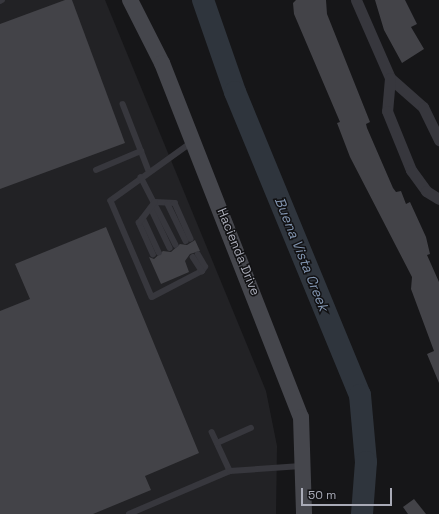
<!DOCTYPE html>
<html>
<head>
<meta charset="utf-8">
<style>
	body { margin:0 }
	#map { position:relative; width:439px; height:514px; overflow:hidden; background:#161618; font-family:"Space Grotesk",sans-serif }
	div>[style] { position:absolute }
	.built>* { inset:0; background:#222225 }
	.river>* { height:22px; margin:-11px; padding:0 11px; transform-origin:11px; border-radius:11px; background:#2f353d }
	.building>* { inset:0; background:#434348 }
	.service>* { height:5.5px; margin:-2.75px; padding:0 2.75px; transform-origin:2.75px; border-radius:2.75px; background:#37373d }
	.minor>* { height:11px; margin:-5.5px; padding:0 5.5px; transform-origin:5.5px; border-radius:5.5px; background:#37373d }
	.secondary>* { height:16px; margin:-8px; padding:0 8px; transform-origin:8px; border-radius:8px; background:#45464c }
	span { translate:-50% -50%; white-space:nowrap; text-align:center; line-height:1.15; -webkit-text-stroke:3px #111113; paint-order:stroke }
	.street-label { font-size:13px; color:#a9abb7 }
	.water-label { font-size:14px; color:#8295b0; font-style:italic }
	.scale { position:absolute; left:301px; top:488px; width:91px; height:18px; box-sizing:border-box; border:2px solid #a9abb7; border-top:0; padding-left:5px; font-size:12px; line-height:14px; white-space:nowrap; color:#a9abb7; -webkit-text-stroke:3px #111113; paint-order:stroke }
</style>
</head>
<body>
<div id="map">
	<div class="built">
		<i style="clip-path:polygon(0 0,105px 0,266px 391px,277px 446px,276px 514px,0 514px)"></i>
	</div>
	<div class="river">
		<i style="left:203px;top:0;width:97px;rotate:70.8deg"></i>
		<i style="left:235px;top:92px;width:328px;rotate:67.6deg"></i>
		<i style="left:360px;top:395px;width:67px;rotate:84.9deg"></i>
		<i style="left:366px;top:462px;width:52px;rotate:94.4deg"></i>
	</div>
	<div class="building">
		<i style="clip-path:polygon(65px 0,72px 0,125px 143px,0 189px,0 24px)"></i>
		<i style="clip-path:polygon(296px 0,326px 0,327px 14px,370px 122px,366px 124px,367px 128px,393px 188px,396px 192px,401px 191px,406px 204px,410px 202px,426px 237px,430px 254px,427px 255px,439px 282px,439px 383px,427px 354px,434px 351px,411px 289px,412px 277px,350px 157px,337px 123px,340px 122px,294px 14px,293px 3px)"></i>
		<i style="clip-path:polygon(375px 0,405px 0,417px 24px,411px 27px,424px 49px,402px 63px,384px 30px)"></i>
		<i style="clip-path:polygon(106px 227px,199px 453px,145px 476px,151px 490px,93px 514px,0 514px,0 311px,30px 299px,15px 264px)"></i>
		<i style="clip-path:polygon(195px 240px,200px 251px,190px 254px,185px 261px,189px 272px,161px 284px,149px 257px,154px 259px,163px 251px,171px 252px,180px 244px,187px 245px)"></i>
		<i style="clip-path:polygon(414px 499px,426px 514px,408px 514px,403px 507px)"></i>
	</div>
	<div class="service">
		<i style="left:0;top:1px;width:2px;rotate:-27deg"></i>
		<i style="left:123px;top:104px;width:72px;rotate:68.8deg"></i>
		<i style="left:193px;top:142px;width:101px;rotate:144.3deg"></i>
		<i style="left:111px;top:201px;width:104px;rotate:66.9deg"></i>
		<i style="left:152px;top:297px;width:56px;rotate:-27.5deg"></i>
		<i style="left:202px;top:271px;width:5px;rotate:-53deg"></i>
		<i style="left:205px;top:267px;width:14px;rotate:-120deg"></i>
		<i style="left:96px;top:170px;width:49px;rotate:-22.9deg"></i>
		<i style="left:141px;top:177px;width:76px;rotate:62.8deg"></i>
		<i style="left:155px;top:202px;width:20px;rotate:3deg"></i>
		<i style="left:175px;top:203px;width:39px;rotate:66deg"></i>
		<i style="left:168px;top:204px;width:41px;rotate:64.1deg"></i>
		<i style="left:151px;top:208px;width:44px;rotate:64.6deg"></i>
		<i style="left:143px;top:218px;width:38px;rotate:65deg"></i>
		<i style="left:153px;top:255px;width:35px;rotate:-114deg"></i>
		<i style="left:139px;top:223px;width:26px;rotate:-53deg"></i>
		<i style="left:193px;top:257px;width:17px;rotate:57deg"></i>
		<i style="left:212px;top:432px;width:43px;rotate:65.2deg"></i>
		<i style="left:217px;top:443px;width:37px;rotate:-24deg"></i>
		<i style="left:129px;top:514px;width:110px;rotate:-23.1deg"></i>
		<i style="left:230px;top:471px;width:71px;rotate:-4deg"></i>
	</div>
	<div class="minor">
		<i style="left:356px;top:0;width:85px;rotate:66.4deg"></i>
		<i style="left:390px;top:78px;width:44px;rotate:41.3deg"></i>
		<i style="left:423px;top:107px;width:37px;rotate:64deg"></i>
		<i style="left:390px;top:78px;width:33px;rotate:95deg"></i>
		<i style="left:387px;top:111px;width:64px;rotate:67.9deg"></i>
		<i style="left:411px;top:170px;width:26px;rotate:54deg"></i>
		<i style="left:426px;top:191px;width:15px;rotate:32deg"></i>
	</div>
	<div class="secondary">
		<i style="left:130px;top:0;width:71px;rotate:63.1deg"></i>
		<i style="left:162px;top:63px;width:380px;rotate:68.6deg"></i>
		<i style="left:301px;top:417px;width:97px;rotate:88.2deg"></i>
	</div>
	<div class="street-label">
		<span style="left:238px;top:252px;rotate:68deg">Hacienda Drive</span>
	</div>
	<div class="water-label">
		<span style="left:302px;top:254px;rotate:68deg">Buena Vista Creek</span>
	</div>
	<div class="scale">50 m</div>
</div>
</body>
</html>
